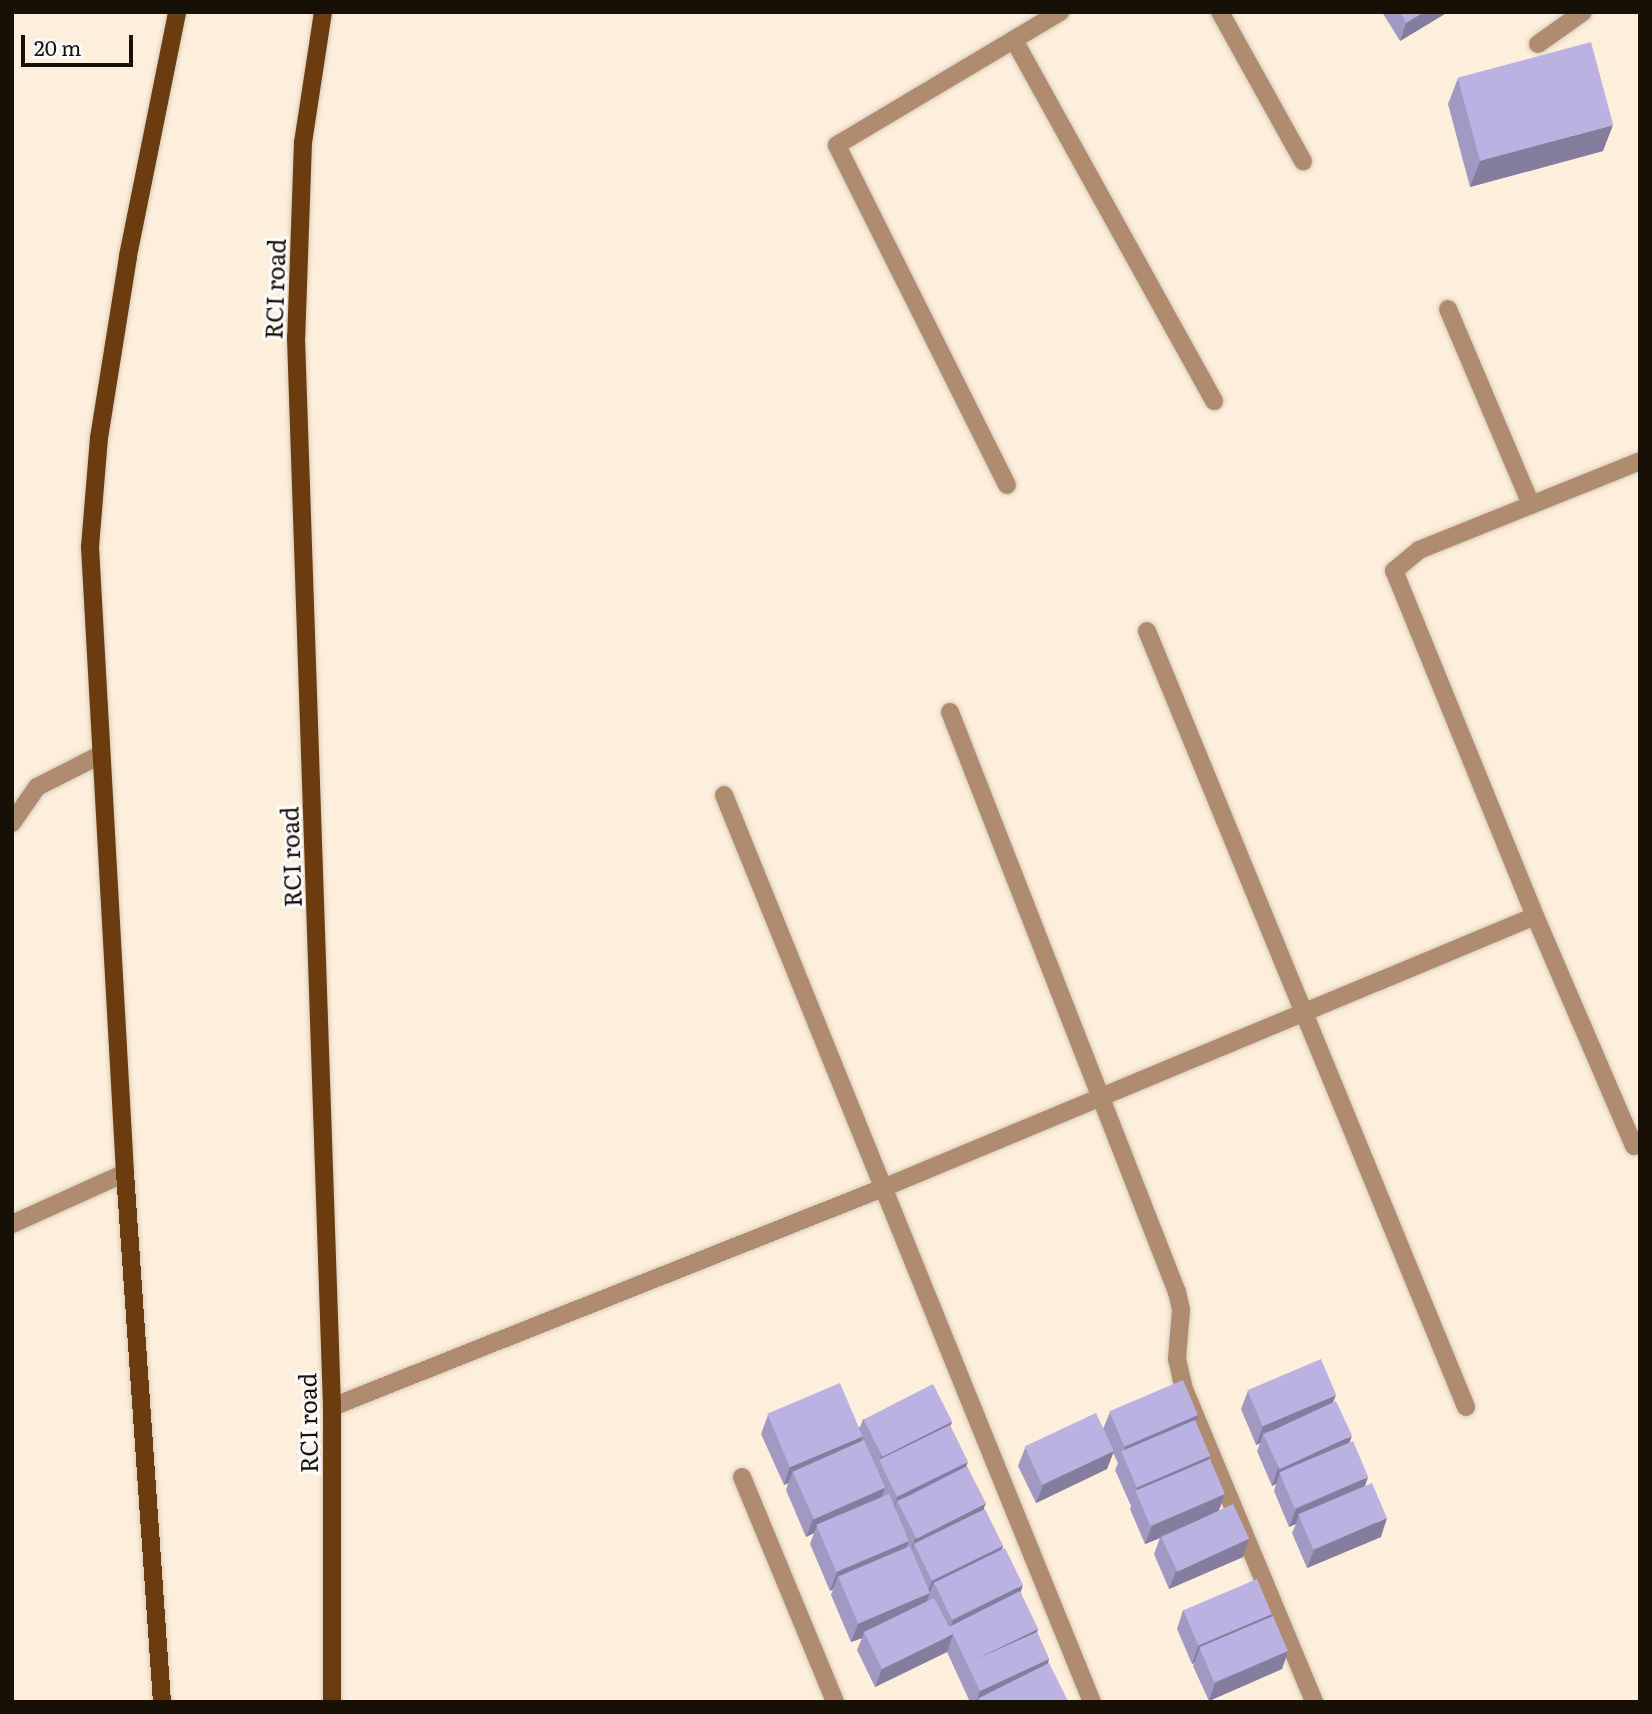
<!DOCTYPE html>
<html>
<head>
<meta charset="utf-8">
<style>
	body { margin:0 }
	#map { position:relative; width:1652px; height:1714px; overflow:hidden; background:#fdefdc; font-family:Literata,serif }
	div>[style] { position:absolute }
	.roads { filter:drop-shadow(0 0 2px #d8cbba) drop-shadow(0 0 2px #d8cbba) }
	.minor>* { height:18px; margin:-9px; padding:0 9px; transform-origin:9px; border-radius:9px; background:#af8c70 }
	.major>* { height:18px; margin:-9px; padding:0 9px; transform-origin:9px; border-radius:9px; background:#6b3c0d }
	.wall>* { inset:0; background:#a299c2 }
	.shaded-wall>* { inset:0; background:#847d9e }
	.building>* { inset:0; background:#bcb2e2; transform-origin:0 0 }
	span { translate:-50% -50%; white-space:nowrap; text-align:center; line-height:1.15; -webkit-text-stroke:6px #fefefe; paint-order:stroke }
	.street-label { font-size:24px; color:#171005 }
	.frame { position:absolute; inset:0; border:14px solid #171005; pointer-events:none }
	.scale { position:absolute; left:21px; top:35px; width:112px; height:32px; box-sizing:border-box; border:4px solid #171005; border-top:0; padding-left:9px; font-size:21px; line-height:24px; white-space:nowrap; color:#171005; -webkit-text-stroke:5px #fefefe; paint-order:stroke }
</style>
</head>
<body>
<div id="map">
	<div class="roads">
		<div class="minor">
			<i style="left:1220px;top:12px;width:171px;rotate:60.9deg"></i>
			<i style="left:1014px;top:40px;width:413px;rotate:61deg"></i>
			<i style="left:1538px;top:44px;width:55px;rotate:-35.4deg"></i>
			<i style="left:1448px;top:309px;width:213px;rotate:67deg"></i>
			<i style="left:1007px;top:485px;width:380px;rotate:-116.6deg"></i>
			<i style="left:837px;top:145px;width:260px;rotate:-30.8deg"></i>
			<i style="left:1147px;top:631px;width:839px;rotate:67.65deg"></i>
			<i style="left:950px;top:712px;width:623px;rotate:68.63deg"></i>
			<i style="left:1177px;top:1292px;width:18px;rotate:77deg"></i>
			<i style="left:1181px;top:1310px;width:49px;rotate:94.7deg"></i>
			<i style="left:1177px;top:1359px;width:31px;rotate:77deg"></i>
			<i style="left:1184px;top:1389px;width:339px;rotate:67.4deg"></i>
			<i style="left:724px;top:795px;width:979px;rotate:67.92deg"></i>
			<i style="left:12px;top:823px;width:44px;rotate:-55.2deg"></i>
			<i style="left:37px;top:787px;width:71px;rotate:-26.9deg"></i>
			<i style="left:1535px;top:916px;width:373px;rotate:-112.2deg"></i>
			<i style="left:1394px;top:571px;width:33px;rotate:-40deg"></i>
			<i style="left:1419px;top:550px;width:238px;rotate:-21.9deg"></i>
			<i style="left:12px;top:1224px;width:124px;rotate:-24.3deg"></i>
			<i style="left:332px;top:1407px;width:593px;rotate:-21.68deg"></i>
			<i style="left:883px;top:1188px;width:706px;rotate:-22.64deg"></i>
			<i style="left:1535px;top:916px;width:250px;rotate:66.7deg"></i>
			<i style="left:1634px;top:1146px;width:6px;rotate:-18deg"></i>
			<i style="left:742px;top:1477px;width:243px;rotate:67.5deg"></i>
		</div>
		<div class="major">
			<i style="left:323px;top:12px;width:132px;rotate:98.7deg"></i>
			<i style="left:303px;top:142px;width:196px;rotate:92deg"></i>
			<i style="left:296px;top:338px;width:1070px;rotate:88.07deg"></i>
			<i style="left:332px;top:1407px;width:295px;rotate:90deg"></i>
			<i style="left:162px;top:1702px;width:530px;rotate:-94deg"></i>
			<i style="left:125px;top:1173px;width:627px;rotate:-93.2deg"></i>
			<i style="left:90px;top:547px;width:109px;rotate:-85.3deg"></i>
			<i style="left:99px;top:438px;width:184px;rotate:-80.9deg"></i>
			<i style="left:128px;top:256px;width:249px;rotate:-78.6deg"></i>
		</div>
	</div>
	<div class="wall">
		<i style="clip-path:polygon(1382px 12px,1448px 12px,1400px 41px)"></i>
		<i style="clip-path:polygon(1458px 78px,1603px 151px,1470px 187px,1448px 104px)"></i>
		<i style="clip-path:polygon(1248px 1391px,1333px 1402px,1365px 1486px,1381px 1537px,1307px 1568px,1292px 1533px,1296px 1524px,1289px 1527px,1274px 1491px,1276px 1484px,1272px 1486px,1257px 1451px,1260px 1443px,1256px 1445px,1241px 1409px)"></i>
		<i style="clip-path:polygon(1110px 1412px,1198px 1415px,1196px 1422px,1210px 1456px,1208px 1460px,1225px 1494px,1219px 1510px,1243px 1557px,1169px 1589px,1154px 1554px,1160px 1538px,1145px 1544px,1130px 1509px,1131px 1506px,1115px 1470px,1118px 1463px,1113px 1453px,1107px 1469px,1036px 1503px,1018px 1466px,1025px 1448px,1103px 1429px)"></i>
		<i style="clip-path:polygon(768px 1415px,860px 1427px,863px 1419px,952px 1422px,950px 1426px,984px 1509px,1003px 1546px,1002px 1550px,1020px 1593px,1038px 1629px,1037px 1632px,1049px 1659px,1048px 1664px,1067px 1702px,970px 1702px,947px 1652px,875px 1687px,857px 1650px,862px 1638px,851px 1642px,831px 1595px,833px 1589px,830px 1591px,810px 1544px,814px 1533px,806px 1537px,786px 1490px,788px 1483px,784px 1485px,761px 1434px)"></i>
		<i style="clip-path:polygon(1183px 1610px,1271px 1617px,1288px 1651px,1282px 1669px,1209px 1701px,1193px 1666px,1194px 1663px,1192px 1664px,1177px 1629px)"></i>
	</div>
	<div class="shaded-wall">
		<i style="clip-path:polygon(1424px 12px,1448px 12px,1400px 41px,1406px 23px)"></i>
		<i style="clip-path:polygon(1613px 125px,1603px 151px,1470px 187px,1480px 161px)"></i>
		<i style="clip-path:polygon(1336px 1395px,1329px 1413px,1263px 1433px,1260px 1443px,1256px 1445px,1263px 1426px)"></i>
		<i style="clip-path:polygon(1198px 1415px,1192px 1433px,1123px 1454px,1125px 1447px)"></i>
		<i style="clip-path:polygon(952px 1422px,945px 1440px,879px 1460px,881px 1456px)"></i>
		<i style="clip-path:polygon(863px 1436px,857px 1454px,793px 1472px,788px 1483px,784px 1485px,790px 1467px)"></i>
		<i style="clip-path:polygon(1352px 1436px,1345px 1454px,1280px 1473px,1276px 1484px,1272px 1486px,1278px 1468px)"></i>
		<i style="clip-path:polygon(1114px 1451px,1107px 1469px,1036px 1503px,1043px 1485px)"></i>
		<i style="clip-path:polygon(1210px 1456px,1203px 1474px,1136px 1491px,1131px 1506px,1137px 1488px)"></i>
		<i style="clip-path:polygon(968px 1462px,961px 1480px,897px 1500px,892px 1514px,891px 1515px,897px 1497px)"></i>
		<i style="clip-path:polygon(1368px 1477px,1362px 1495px,1299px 1515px,1296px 1524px,1289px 1527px,1296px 1509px)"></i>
		<i style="clip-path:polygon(885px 1488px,878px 1506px,817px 1526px,814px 1533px,806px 1537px,813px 1519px)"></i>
		<i style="clip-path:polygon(1225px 1494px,1218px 1512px,1161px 1536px,1160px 1538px,1145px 1544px,1152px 1526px)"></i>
		<i style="clip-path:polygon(986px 1503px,979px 1521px,914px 1544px,910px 1555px,909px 1556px,915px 1538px)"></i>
		<i style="clip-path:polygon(1387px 1518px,1381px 1537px,1307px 1568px,1314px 1550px)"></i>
		<i style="clip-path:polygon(1249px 1539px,1243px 1557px,1169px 1589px,1176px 1571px)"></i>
		<i style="clip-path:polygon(909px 1541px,902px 1559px,838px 1577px,833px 1589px,830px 1591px,837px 1572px)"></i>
		<i style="clip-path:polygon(1003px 1546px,996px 1564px,934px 1582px,923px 1611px,864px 1632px,862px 1638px,851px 1642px,858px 1624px,927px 1594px,932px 1581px)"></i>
		<i style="clip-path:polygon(1023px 1585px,1017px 1603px,953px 1634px,947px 1652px,875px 1687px,882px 1669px,946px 1638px,953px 1620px)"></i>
		<i style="clip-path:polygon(1272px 1614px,1265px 1632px,1200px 1648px,1194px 1663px,1192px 1664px,1198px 1646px)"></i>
		<i style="clip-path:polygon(1038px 1629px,1031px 1647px,972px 1661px)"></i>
		<i style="clip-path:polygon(1288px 1651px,1282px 1669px,1209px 1701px,1215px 1683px)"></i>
		<i style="clip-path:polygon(1049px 1659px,1043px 1677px,979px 1698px,976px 1702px,980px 1691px)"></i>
	</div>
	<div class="building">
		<i style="clip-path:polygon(1400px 12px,1424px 12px,1406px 23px)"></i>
		<i style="left:1591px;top:42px;width:86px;height:138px;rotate:75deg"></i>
		<i style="left:1321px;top:1359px;width:39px;height:80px;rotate:67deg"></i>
		<i style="left:1183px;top:1380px;width:38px;height:80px;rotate:67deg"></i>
		<i style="left:840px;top:1383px;width:58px;height:79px;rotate:67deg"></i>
		<i style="left:933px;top:1384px;width:42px;height:78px;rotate:63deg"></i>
		<i style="left:1336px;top:1401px;width:38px;height:80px;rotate:65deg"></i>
		<i style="left:1096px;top:1413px;width:42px;height:79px;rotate:65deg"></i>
		<i style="left:1195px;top:1420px;width:39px;height:80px;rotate:67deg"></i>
		<i style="left:950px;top:1425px;width:41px;height:79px;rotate:64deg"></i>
		<i style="left:864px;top:1440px;width:52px;height:78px;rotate:66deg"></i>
		<i style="left:1353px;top:1441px;width:39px;height:80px;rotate:67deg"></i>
		<i style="left:1210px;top:1459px;width:38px;height:81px;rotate:67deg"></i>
		<i style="left:967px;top:1466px;width:42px;height:78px;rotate:63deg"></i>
		<i style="left:1372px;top:1483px;width:38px;height:80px;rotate:67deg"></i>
		<i style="left:889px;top:1494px;width:51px;height:79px;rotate:67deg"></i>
		<i style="left:1233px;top:1504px;width:38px;height:79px;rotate:65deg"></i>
		<i style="left:985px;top:1509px;width:41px;height:79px;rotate:64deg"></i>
		<i style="left:910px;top:1546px;width:51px;height:78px;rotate:67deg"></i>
		<i style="left:1005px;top:1548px;width:41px;height:79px;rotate:64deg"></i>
		<i style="left:1257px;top:1579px;width:38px;height:80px;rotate:67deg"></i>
		<i style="clip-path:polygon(1020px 1591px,1038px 1629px,972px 1661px,1037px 1632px,1049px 1659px,980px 1691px,953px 1634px,882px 1669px,864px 1632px,934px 1598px,949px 1627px)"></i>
		<i style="left:1273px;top:1616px;width:38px;height:80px;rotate:67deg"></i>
		<i style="clip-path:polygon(1049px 1663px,1068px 1701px,1065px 1702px,981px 1702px,979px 1698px)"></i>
	</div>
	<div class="street-label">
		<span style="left:274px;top:289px;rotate:-88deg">RCI road</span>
		<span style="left:290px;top:857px;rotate:-92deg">RCI road</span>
		<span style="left:307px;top:1423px;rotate:-91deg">RCI road</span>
	</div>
	<div class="frame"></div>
	<div class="scale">20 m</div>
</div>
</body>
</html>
